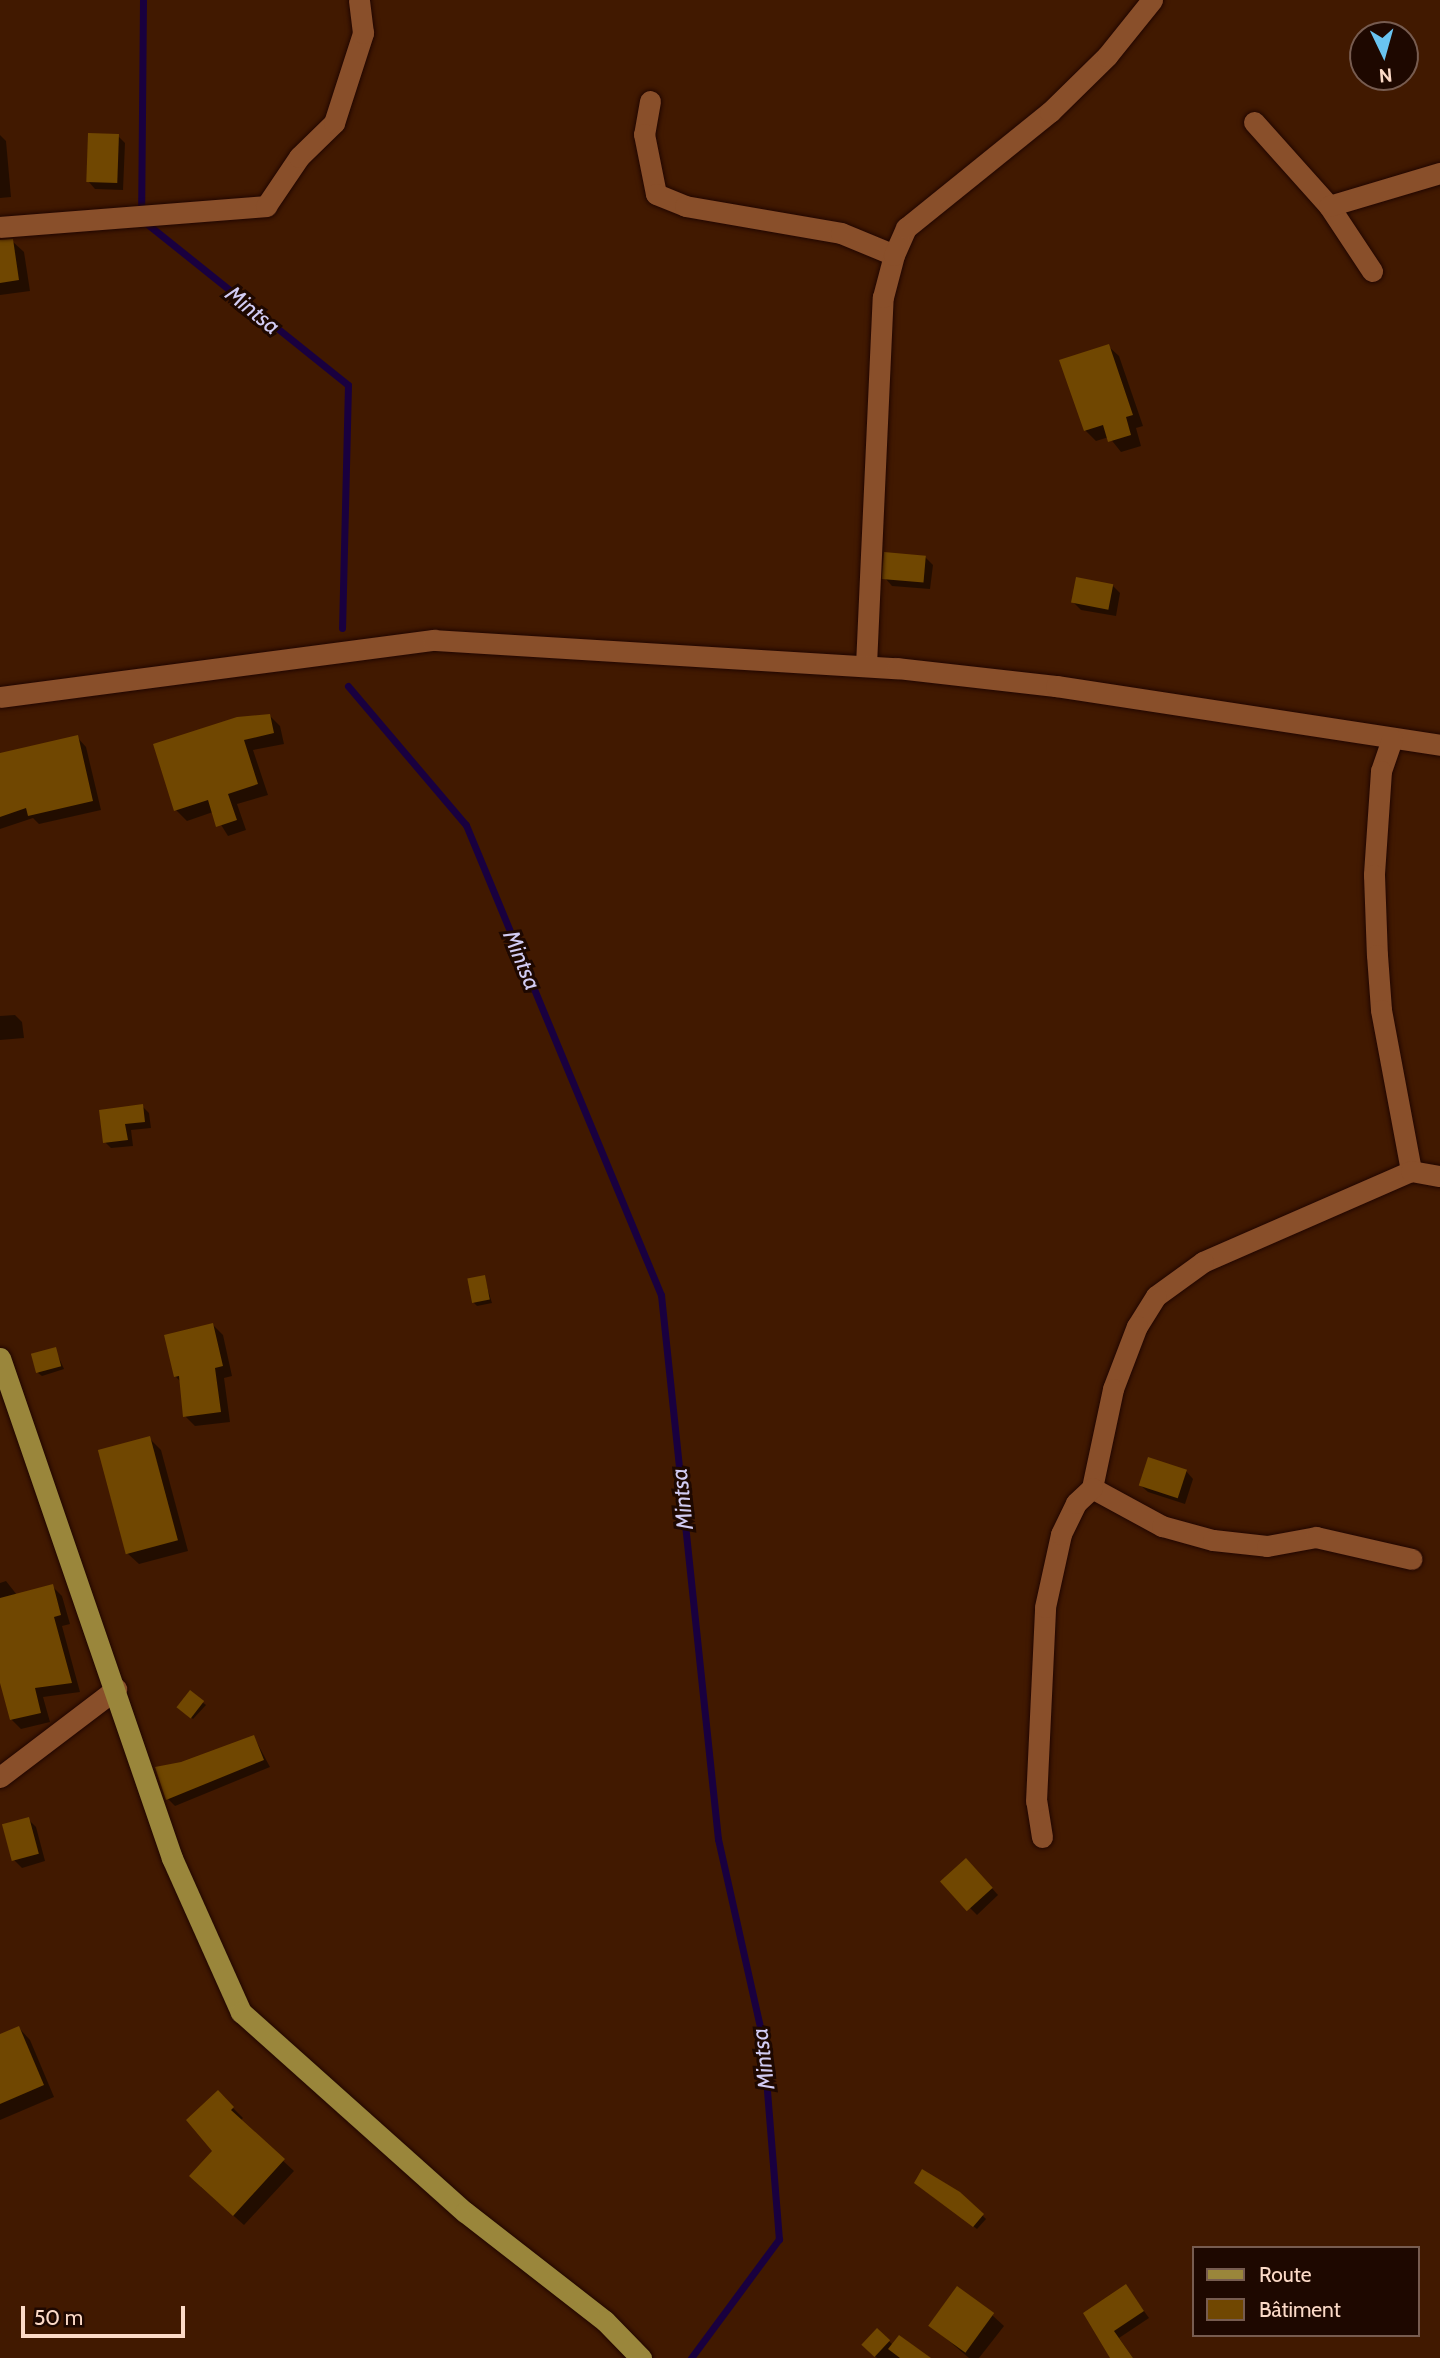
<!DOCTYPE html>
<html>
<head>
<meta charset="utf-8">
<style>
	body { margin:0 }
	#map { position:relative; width:1440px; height:2358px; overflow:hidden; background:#411900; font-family:Cabin,sans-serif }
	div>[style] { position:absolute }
	.shadow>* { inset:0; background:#0007 }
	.stream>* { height:7px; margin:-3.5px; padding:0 3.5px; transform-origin:3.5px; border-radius:3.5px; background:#19003f }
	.building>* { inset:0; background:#704701; transform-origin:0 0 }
	.roads { filter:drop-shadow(0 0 2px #200600) drop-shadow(0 0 2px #200600) }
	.minor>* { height:21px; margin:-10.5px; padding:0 10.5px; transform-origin:10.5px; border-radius:10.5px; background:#894f2a }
	.major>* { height:21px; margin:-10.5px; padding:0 10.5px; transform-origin:10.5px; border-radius:10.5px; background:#9a863b }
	span { translate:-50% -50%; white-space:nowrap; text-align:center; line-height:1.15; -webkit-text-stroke:6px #1e0800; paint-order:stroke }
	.water-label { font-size:23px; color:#d2ccf3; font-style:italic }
	.legend { position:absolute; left:1192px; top:2246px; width:228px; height:91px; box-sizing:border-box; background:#1e0800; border:2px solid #775c50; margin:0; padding:9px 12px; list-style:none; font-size:21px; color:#fcdac7 }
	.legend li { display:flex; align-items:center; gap:14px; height:35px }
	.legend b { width:35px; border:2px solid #775c50 }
	.north { position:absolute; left:1349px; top:21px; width:70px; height:70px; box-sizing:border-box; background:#1e0800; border:2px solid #775c50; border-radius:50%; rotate:175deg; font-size:19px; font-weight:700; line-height:28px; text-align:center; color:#fcdac7 }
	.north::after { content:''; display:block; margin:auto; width:24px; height:32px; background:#69c4f1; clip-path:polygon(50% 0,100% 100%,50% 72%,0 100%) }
	.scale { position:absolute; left:21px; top:2306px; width:164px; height:32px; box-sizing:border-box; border:4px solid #fcdac7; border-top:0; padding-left:9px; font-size:21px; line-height:24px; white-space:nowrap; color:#fcdac7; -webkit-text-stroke:5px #1e0800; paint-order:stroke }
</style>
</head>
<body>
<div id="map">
	<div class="shadow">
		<i style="clip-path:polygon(0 135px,6px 141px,11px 197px,0 198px)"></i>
		<i style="clip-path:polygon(118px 136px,125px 143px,123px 190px,95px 189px,88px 181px)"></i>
		<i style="clip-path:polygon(12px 241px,24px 252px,30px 291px,0 295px,0 242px)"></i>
		<i style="clip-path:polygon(1108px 346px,1119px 356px,1143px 426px,1136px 428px,1141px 446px,1121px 452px,1109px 437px,1096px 441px,1085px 430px)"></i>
		<i style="clip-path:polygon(925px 557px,933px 565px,930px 589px,892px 586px,885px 578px)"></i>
		<i style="clip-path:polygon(1113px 586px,1120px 593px,1116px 616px,1081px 610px,1073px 602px)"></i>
		<i style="clip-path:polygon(270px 716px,280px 726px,284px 744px,253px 750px,268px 795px,237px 804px,246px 830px,228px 836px,213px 812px,187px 821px,176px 810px,237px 719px)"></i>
		<i style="clip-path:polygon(77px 737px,86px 747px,101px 810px,39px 824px,33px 818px,0 829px,0 755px)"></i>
		<i style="clip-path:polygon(15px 1015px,22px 1022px,24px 1038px,0 1040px,0 1016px)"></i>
		<i style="clip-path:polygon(142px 1106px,149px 1113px,151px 1128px,131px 1130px,133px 1146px,111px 1148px,105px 1142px)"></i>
		<i style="clip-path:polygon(484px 1277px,492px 1303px,477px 1306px,474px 1303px)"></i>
		<i style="clip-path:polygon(213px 1325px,223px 1335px,232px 1376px,224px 1378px,230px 1422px,195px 1426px,185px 1416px,181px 1382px,176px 1377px)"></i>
		<i style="clip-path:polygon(55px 1349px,64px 1369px,42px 1376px,38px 1373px)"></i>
		<i style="clip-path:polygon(149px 1438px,161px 1450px,188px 1551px,139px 1564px,127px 1553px)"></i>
		<i style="clip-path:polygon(1186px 1471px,1193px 1479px,1185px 1504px,1148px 1492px,1140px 1485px)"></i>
		<i style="clip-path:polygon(6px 1581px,17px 1595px,52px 1586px,62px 1596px,70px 1624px,62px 1626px,80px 1692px,43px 1697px,50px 1722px,21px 1729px,11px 1719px,0 1676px,0 1583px)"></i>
		<i style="clip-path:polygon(202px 1702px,206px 1705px,193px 1719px,182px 1710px)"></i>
		<i style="clip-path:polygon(254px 1737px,270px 1767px,175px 1806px,168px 1799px,181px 1764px)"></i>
		<i style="clip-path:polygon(28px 1819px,36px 1827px,45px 1861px,22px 1868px,14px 1860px)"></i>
		<i style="clip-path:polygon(973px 1867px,998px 1895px,977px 1915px,945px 1883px)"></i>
		<i style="clip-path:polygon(19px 2028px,30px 2040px,54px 2097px,0 2120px,0 2036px)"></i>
		<i style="clip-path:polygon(218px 2093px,243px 2118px,240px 2121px,294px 2171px,244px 2225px,201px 2187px,214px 2151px)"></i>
		<i style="clip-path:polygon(923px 2171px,983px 2216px,986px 2219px,977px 2229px,919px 2186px)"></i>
		<i style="clip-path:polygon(1131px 2293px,1149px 2318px,1119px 2338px,1133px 2358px,1112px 2358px,1085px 2314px)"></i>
		<i style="clip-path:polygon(992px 2315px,1004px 2326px,979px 2358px,969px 2358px,929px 2324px)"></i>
		<i style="clip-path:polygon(877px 2330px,893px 2345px,921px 2358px,877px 2358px,863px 2345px)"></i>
	</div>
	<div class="stream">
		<i style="left:143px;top:0;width:219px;rotate:90.5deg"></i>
		<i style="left:141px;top:219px;width:265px;rotate:38.7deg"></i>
		<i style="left:348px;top:385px;width:243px;rotate:91.4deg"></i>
		<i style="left:348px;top:686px;width:182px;rotate:49.7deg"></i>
		<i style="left:466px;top:825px;width:509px;rotate:67.47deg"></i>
		<i style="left:661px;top:1295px;width:547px;rotate:84.02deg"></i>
		<i style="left:718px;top:1839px;width:207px;rotate:77.4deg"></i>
		<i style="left:763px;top:2041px;width:199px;rotate:85.4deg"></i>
		<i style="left:779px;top:2239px;width:148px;rotate:126.5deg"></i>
	</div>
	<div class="building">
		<i style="left:88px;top:133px;width:31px;height:49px;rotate:2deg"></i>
		<i style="clip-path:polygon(13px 239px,19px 280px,0 283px,0 240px)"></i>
		<i style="clip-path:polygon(1109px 344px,1133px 415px,1126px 417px,1131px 435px,1108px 442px,1103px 425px,1084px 431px,1059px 360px)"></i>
		<i style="left:884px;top:552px;width:42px;height:27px;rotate:5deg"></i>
		<i style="left:1076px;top:577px;width:38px;height:26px;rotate:11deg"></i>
		<i style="clip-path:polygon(270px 714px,274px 733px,244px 740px,258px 784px,228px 794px,237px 820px,216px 827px,208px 800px,174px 811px,153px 744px,237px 717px)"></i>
		<i style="clip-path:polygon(78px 735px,93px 801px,28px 816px,26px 808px,0 817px,0 753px)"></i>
		<i style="clip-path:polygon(143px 1104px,145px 1122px,125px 1124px,128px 1140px,103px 1143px,99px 1110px)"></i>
		<i style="left:485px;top:1275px;width:25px;height:18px;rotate:79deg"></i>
		<i style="clip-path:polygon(213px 1323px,223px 1366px,215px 1368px,221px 1412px,183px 1417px,179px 1376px,174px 1377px,164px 1335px)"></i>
		<i style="left:56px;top:1347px;width:20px;height:26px;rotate:75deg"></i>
		<i style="left:150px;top:1436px;width:108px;height:54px;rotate:75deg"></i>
		<i style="left:1148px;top:1457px;width:41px;height:30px;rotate:18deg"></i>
		<i style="clip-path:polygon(53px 1584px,61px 1615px,54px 1617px,72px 1683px,35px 1688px,41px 1713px,10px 1720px,0 1683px,0 1598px)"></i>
		<i style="left:190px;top:1690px;width:18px;height:22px;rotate:38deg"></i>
		<i style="clip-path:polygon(254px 1735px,264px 1760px,166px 1800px,155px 1767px,181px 1762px)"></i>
		<i style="left:29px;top:1817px;width:38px;height:28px;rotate:75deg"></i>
		<i style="left:966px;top:1858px;width:40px;height:35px;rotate:48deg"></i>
		<i style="clip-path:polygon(19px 2026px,44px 2085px,0 2104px,0 2034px)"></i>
		<i style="clip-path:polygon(218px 2090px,234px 2107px,231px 2110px,285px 2159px,233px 2216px,189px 2176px,212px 2151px,186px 2120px)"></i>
		<i style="clip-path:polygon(922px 2169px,960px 2192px,984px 2214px,973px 2227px,914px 2183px)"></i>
		<i style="clip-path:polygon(1126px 2284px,1144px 2311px,1114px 2331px,1133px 2358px,1110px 2358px,1083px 2313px)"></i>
		<i style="left:957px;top:2286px;width:46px;height:49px;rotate:36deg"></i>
		<i style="left:877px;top:2328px;width:18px;height:23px;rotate:43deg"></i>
		<i style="clip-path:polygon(899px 2335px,931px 2358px,900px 2358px,888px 2349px)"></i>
	</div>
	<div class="roads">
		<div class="minor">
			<i style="left:650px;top:101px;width:34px;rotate:100deg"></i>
			<i style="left:644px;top:134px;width:61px;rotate:78.7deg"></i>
			<i style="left:656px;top:194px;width:31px;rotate:22deg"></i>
			<i style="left:685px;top:206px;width:158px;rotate:9.8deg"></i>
			<i style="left:841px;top:233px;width:57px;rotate:22.5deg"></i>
			<i style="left:1254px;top:122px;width:113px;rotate:48.2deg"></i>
			<i style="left:1329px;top:206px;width:78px;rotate:56.5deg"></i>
			<i style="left:1329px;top:206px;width:116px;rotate:-16.6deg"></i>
			<i style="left:0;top:227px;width:267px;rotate:-4.5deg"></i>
			<i style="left:266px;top:206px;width:59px;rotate:-56deg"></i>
			<i style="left:299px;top:157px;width:49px;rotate:-44.2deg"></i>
			<i style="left:334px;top:123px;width:95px;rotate:-72.1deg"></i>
			<i style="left:363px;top:33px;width:33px;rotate:-97deg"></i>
			<i style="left:866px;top:665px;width:368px;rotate:-87.4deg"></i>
			<i style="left:883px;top:297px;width:43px;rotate:-75.3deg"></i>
			<i style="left:894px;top:255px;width:30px;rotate:-66deg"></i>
			<i style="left:906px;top:228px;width:185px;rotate:-38.9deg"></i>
			<i style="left:1050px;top:112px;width:80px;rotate:-44.5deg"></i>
			<i style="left:1107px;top:56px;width:72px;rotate:-51.2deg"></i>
			<i style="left:0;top:697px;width:438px;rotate:-7.5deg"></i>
			<i style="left:434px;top:640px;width:464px;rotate:3.5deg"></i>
			<i style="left:897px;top:668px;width:160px;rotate:6.5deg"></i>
			<i style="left:1056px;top:686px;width:389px;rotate:8.7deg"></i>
			<i style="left:1392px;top:739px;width:34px;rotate:109deg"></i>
			<i style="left:1381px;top:771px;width:104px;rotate:93.9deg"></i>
			<i style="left:1374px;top:875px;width:80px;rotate:87.9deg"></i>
			<i style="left:1377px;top:955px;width:55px;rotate:85.8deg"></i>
			<i style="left:1381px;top:1010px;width:164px;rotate:79.4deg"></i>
			<i style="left:1411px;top:1171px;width:227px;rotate:156.4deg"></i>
			<i style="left:1203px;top:1262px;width:58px;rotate:144.1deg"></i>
			<i style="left:1156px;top:1296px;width:36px;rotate:122deg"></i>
			<i style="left:1137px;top:1326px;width:67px;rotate:110.9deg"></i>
			<i style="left:1113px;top:1389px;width:101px;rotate:102deg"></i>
			<i style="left:1092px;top:1488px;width:80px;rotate:28.5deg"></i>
			<i style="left:1162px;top:1526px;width:53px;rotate:15.4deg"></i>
			<i style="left:1213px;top:1540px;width:54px;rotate:6.3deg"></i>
			<i style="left:1267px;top:1546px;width:50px;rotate:-10.4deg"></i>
			<i style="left:1316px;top:1537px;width:98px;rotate:12.9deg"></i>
			<i style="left:1411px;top:1171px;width:29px;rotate:10deg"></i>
			<i style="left:0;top:1777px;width:146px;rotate:-37.2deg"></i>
			<i style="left:1042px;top:1837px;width:36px;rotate:-99deg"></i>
			<i style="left:1036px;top:1801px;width:194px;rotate:-87.3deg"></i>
			<i style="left:1045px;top:1607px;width:75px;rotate:-77.6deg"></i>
			<i style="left:1061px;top:1534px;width:34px;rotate:-64deg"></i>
			<i style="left:1076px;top:1503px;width:22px;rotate:-43deg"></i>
		</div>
		<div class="major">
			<i style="left:0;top:1358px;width:529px;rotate:71.02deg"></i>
			<i style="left:172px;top:1858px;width:169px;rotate:65.9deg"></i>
			<i style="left:241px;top:2012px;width:300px;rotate:41.8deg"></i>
			<i style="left:465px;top:2212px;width:177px;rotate:37.9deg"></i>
			<i style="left:605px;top:2321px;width:52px;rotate:45.8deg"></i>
		</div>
	</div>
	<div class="water-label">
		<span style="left:253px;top:310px;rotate:39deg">Mintsa</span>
		<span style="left:522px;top:960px;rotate:67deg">Mintsa</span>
		<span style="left:682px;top:1499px;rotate:-96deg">Mintsa</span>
		<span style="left:763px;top:2059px;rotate:-97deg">Mintsa</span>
	</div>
	<ul class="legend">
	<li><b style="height:9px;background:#9a863b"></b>Route</li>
	<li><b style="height:19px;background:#704701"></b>Bâtiment</li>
	</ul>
	<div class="north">N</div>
	<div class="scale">50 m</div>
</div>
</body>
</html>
